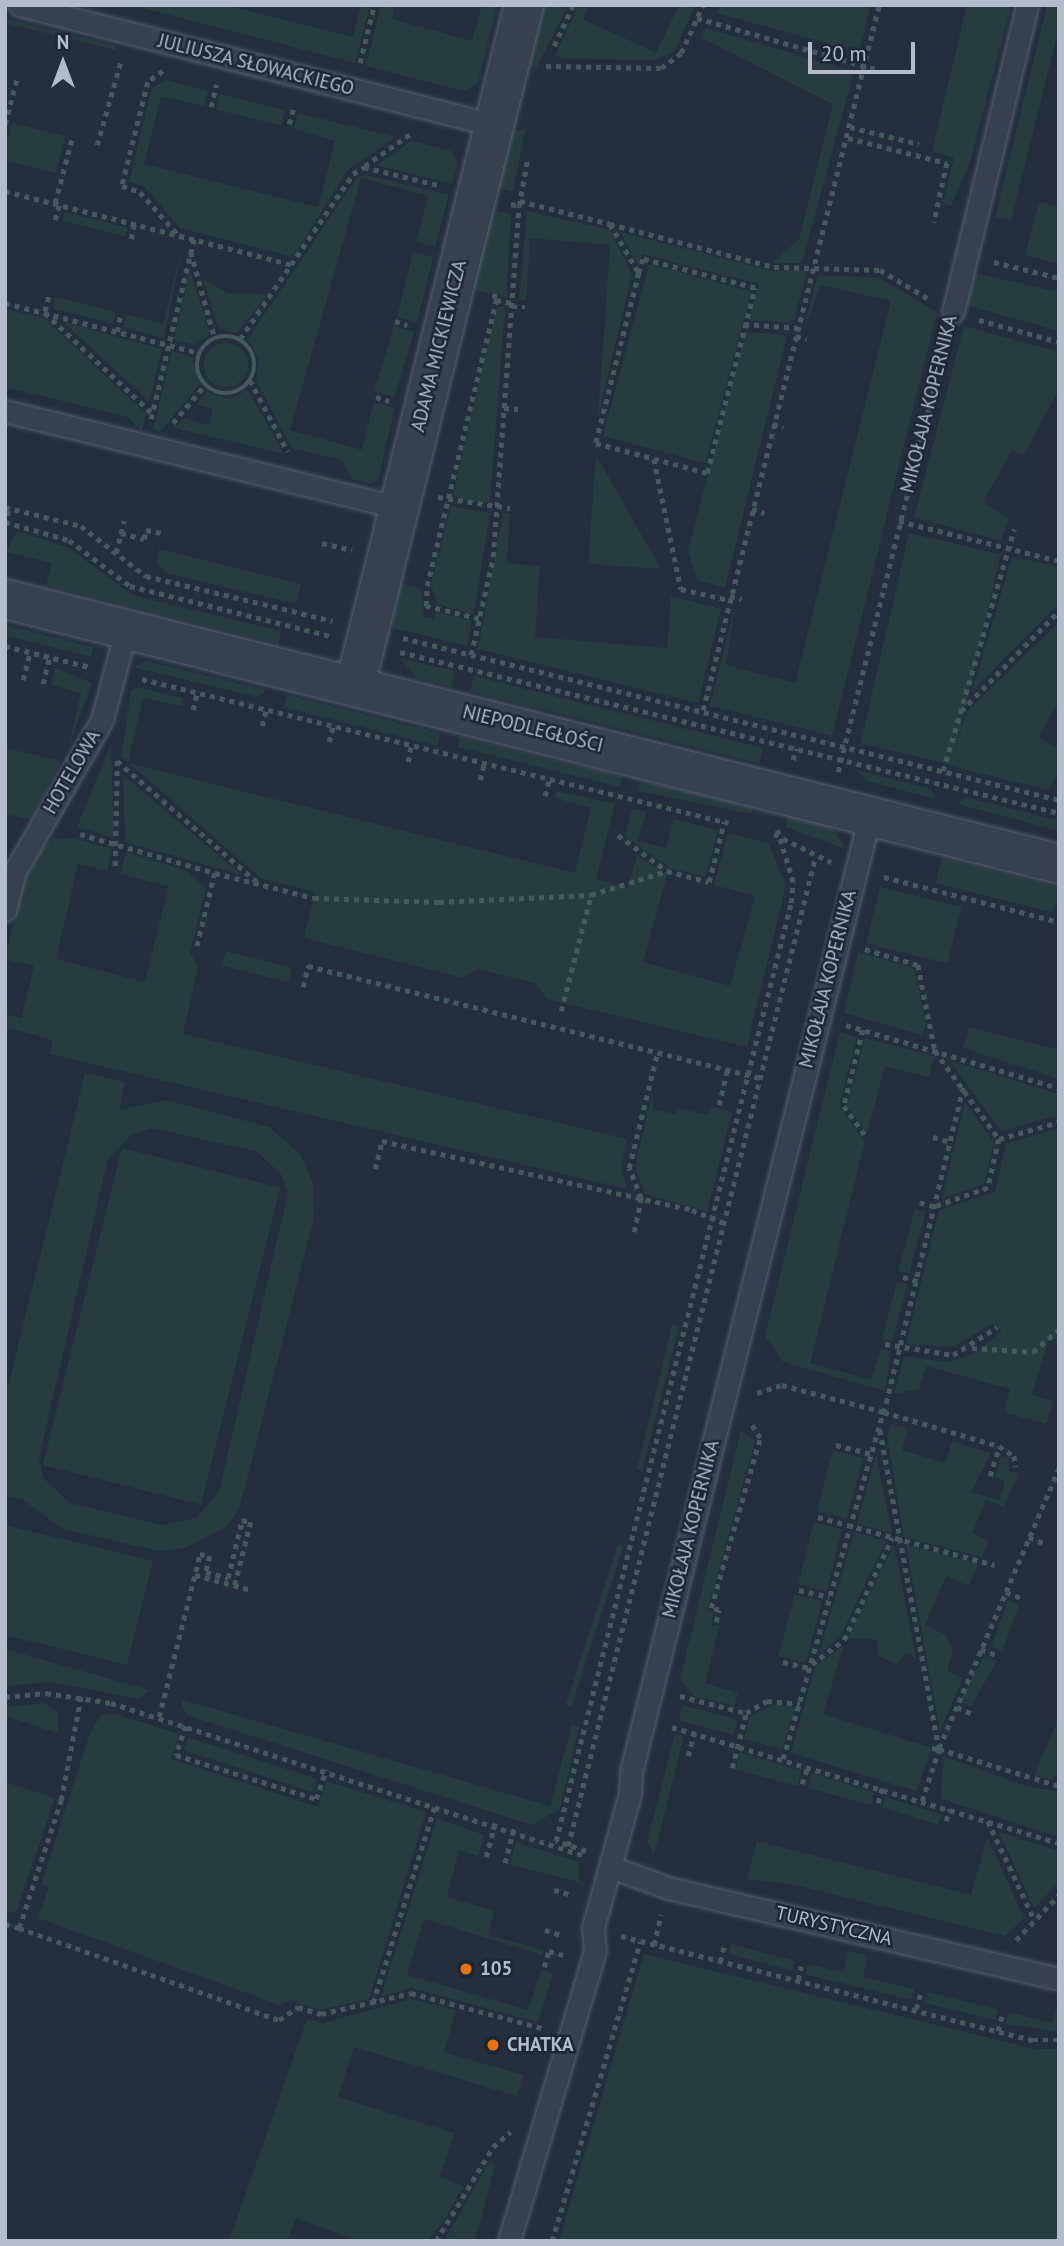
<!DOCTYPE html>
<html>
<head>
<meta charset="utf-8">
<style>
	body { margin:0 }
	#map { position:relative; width:1064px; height:2246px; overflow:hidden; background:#242f3e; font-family:"PT Sans",sans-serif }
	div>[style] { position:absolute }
	.green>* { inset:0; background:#263c3f; transform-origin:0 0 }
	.round { border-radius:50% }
	.path>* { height:4.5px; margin-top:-2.25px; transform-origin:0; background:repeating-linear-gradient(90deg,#44595c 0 5px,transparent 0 10px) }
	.path>.ring { margin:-2.25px; padding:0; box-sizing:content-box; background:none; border:4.5px solid #44595c; border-radius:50% }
	.roads { filter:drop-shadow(0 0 2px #565f6c) drop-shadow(0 0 2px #565f6c) }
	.service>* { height:21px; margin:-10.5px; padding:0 10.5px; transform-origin:10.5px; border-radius:10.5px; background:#38414e }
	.minor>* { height:38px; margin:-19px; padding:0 19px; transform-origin:19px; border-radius:19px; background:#38414e }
	.dots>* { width:19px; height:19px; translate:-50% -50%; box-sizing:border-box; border:4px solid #1d2633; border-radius:50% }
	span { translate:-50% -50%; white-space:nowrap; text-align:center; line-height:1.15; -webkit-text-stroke:5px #1d2633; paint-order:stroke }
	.street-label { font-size:19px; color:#b4bcc9 }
	.poi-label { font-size:19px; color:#b4bcc9; font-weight:700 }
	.left { translate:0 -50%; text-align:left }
	.frame { position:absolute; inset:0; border:7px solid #b4bcc9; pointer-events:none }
	.north { position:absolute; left:28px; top:28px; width:70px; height:70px; -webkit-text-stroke:5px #1d2633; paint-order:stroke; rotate:0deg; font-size:19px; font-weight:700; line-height:28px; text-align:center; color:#b4bcc9 }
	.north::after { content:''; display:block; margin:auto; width:24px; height:32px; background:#b4bcc9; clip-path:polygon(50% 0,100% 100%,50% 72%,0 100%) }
	.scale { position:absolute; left:808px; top:42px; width:107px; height:32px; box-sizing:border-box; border:4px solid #b4bcc9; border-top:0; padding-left:9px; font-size:21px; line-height:24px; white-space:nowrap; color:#b4bcc9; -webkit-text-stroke:5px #1d2633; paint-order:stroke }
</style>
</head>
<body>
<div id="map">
	<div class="green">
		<i style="clip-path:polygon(131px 5px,225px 5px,353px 37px,361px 5px,370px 5px,355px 63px)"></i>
		<i style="clip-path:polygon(381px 5px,395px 5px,392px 19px,472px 41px,482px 5px,497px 5px,478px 83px,464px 91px,366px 66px)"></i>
		<i style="clip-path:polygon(544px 5px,568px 5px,537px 67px,530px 65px)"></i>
		<i style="clip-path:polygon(579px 5px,589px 5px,583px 19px,656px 53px,679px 5px,696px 5px,674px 52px,655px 60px,563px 59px,555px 55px)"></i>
		<i style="clip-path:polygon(720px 5px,871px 5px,859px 52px,717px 13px)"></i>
		<i style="clip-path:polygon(967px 5px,1011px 5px,970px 162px,951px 206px,943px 203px,954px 158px,932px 151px)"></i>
		<i style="clip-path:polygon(1047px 5px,1059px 5px,1059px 28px,1011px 221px,995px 217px)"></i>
		<i style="clip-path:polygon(9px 19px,113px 45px,119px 51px,5px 23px)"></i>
		<i style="clip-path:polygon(705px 28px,854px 71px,802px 263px,773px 263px,799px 239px,833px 104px,702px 38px)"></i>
		<i style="clip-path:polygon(166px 80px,208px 91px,204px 106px,161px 96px,144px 164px,318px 207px,335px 141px,294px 129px,298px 113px,395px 137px,347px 171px,293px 257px,180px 228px,144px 186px,129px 182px,152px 88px)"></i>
		<i style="left:220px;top:94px;width:67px;height:16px;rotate:14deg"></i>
		<i style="left:12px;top:123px;width:55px;height:38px;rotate:14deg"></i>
		<i style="clip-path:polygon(526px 128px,513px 192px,498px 187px,513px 132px)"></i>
		<i style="clip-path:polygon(411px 141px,451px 151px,458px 163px,452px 184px,377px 165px)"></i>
		<i style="clip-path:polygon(366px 175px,449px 195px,435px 247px,416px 242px,428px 196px,361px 178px,290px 430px,362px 450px,374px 402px,395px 408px,378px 480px,371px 484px,352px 479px,342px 460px,292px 448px,256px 381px,259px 359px,248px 339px,357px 177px)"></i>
		<i style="clip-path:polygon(1039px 202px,1059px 207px,1059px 264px,1025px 255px)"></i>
		<i style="clip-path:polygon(492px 210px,511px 214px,506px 297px,471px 289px)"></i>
		<i style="clip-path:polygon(527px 211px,610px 230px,632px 274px,598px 417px,610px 245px,530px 238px,526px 301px,519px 300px)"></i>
		<i style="left:65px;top:212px;width:65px;height:9px;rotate:14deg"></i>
		<i style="clip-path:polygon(620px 232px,773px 271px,807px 271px,793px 323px,749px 320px,759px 284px,642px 254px,639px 266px)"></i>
		<i style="clip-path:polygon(184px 240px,164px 338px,123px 327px,126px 314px,163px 324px)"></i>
		<i style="left:413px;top:252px;width:21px;height:67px;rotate:14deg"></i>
		<i style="left:649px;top:264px;width:106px;height:178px;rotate:15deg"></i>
		<i style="clip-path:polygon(190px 270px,210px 333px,195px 345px,174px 340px)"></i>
		<i style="clip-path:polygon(975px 273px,1059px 292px,1059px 331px,966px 305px)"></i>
		<i style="clip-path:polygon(818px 275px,880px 278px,937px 312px,832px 736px,710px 706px,735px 606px,726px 665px,795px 683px,891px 301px,821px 285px,803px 332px)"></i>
		<i style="clip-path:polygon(203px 279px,228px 293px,268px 294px,237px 333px,219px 329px)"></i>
		<i style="left:56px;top:297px;width:62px;height:12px;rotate:14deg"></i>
		<i style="clip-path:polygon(497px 306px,505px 307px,490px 502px,469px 501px,453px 495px)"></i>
		<i style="clip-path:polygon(5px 309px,44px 318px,146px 414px,142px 432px,128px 417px,5px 387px)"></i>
		<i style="clip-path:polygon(63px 322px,162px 349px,149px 401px)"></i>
		<i style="left:394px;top:326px;width:21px;height:68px;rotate:17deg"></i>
		<i style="clip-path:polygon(964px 326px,1059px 352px,1059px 389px,1024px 455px,1012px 450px,983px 502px,1009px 519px,1000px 541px,914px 517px)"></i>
		<i style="clip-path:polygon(746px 332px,787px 335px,725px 588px,697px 580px,688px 550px)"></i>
		<i class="round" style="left:204px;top:343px;width:44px;height:44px"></i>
		<i style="clip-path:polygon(172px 351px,192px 357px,200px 384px,160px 432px,153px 430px)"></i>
		<i style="clip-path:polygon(248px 390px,284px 454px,175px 428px,184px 418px,209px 425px,213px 409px,196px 404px,207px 392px,229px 399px)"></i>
		<i style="clip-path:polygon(596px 455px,661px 569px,588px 564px)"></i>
		<i style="clip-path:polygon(451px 506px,490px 513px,474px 614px,438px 605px,431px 585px)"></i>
		<i style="clip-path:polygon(503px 513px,510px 513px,507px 563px,540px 566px,535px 637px,667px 648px,671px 596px,721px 609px,698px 703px,478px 649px)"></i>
		<i style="clip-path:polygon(17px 531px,69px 548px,132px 595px,281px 631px,278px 644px,46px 586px,52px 563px,6px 552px)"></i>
		<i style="left:909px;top:533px;width:94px;height:216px;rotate:13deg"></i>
		<i style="clip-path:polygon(159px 549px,301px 584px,296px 604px,166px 573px,157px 563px)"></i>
		<i style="clip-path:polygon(1012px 557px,1059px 567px,1059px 603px,972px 692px)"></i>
		<i style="clip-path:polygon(398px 583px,421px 589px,424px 617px,434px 619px,436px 612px,472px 621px,467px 646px,393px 628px)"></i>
		<i style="clip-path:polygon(1059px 622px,1059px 701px,1038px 737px,1059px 749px,1059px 771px,1048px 790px,950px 766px,966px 713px)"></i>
		<i style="left:5px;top:625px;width:91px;height:10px;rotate:14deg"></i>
		<i style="clip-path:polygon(399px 658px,455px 671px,451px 687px,416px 678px)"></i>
		<i style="clip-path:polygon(147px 661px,266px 690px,258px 697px,133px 667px)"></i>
		<i style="clip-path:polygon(55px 668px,92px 683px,68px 748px,81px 693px,51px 685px)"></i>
		<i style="left:474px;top:676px;width:298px;height:16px;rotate:14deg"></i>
		<i style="clip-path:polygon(138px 687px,183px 698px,182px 706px,143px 698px,128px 763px,575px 873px,591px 808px,555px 798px,556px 791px,615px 804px,596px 879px,628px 888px,637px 855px,667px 875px,643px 962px,730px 986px,755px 896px,714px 885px,728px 833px,768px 843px,786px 885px,747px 1047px,547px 999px,535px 983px,477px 969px,463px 978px,304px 938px,315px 892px,261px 878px,128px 762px,121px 757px,131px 691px)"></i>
		<i style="left:287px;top:695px;width:158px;height:13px;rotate:14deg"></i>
		<i style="left:460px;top:736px;width:167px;height:11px;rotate:14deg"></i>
		<i style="clip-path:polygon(111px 744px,114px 838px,77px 827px)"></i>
		<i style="clip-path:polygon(5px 748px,61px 761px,31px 820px,5px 814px)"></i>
		<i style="clip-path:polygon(856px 770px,931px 789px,936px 799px,867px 781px)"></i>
		<i style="clip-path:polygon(123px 775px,242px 875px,125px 842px)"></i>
		<i style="clip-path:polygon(641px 781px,753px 807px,751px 814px,638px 791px)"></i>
		<i style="clip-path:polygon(965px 797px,1059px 821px,1059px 831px,958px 804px)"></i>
		<i style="clip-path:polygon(632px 809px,646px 812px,638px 841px,666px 848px,674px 819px,718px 830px,706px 877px,670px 868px,625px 836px)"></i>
		<i style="clip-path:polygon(788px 814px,831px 826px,846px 849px,785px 827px)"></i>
		<i style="clip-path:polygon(73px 838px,112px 849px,107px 871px,78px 864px,56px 959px,145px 982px,169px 886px,120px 874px,126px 852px,187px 871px,206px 888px,190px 953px,198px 966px,183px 1034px,627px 1139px,621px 1167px,627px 1189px,50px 1054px,53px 1040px,5px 1027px,5px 1014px,21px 1018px,34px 966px,5px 959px,22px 888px,42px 847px,52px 839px)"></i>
		<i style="left:942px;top:858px;width:121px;height:26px;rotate:14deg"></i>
		<i style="left:880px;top:887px;width:84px;height:58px;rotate:14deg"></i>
		<i style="left:226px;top:951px;width:68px;height:15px;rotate:14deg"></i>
		<i style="clip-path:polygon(858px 952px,914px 968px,926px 1022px,922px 1035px,844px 1013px)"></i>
		<i style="clip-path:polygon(969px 1027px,1059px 1050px,1059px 1079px,963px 1048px)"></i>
		<i style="clip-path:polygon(840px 1032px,857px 1037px,839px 1106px,865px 1142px,810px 1363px,871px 1380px,881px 1348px,891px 1351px,885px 1391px,783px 1362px,765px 1336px)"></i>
		<i style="clip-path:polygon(865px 1038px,934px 1056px,929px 1077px,885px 1066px,867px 1133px,847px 1106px)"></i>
		<i style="clip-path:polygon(949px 1060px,1059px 1094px,1059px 1115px,1001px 1131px)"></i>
		<i style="clip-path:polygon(evenodd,85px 1073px,125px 1082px,119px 1110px,166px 1100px,269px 1127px,300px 1154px,313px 1184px,314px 1218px,239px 1510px,226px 1527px,186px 1548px,159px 1551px,63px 1529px,23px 1500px,5px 1496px,5px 1399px,85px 1073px,151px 1128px,256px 1151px,281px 1174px,288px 1193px,219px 1492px,196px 1518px,162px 1525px,70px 1503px,44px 1479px,39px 1458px,108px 1159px,131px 1135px,151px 1128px)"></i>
		<i style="clip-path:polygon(652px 1093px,653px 1109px,675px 1114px,677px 1108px,708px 1115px,711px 1106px,732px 1112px,707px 1212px,645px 1194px,635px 1167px)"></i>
		<i style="clip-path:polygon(965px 1102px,994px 1143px,984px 1184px,942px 1198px)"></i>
		<i style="clip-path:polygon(1059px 1128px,1059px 1341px,1049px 1338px,1032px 1395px,1053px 1401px,1046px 1424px,1004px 1412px,1010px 1389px,926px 1366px,919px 1389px,894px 1394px,904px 1356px,949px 1362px,975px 1353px,1002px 1331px,992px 1323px,954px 1347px,906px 1344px,939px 1210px,995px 1192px,1006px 1144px)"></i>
		<i style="left:122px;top:1148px;width:163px;height:327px;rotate:14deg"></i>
		<i style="left:915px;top:1209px;width:11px;height:64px;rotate:15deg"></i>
		<i style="left:897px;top:1282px;width:11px;height:59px;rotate:15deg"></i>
		<i style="clip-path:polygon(672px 1325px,679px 1327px,642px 1471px,637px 1469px)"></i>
		<i style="clip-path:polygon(891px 1424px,908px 1428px,902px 1450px,945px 1463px,952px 1441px,991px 1453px,971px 1492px,999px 1500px,1005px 1481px,995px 1477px,1001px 1456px,1008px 1457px,1009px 1471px,1018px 1474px,1004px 1507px,986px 1500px,972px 1533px,989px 1541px,982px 1557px,904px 1537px,887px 1436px)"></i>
		<i style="clip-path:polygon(741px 1430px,755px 1441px,707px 1611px,714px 1613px,711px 1625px,719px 1626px,705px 1683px,738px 1693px,734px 1706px,694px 1696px,680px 1679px)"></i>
		<i style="left:833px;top:1450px;width:31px;height:63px;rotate:15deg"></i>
		<i style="clip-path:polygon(876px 1454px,892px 1533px,857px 1524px)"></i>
		<i style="left:814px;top:1522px;width:29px;height:64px;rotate:14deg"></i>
		<i style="clip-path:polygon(5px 1525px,153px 1561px,127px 1665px,5px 1635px)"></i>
		<i style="clip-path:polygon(854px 1532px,886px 1541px,840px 1637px,819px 1654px)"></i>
		<i style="left:618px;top:1544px;width:6px;height:169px;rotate:18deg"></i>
		<i style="clip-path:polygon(894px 1544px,916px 1658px,906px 1653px,897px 1664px,878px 1656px,877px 1640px,848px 1638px)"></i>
		<i style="clip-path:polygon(906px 1545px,978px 1564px,969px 1586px,946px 1576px,925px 1625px,946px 1635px,953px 1651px,947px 1671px,963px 1678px,940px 1732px)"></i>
		<i style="left:795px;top:1594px;width:28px;height:64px;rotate:15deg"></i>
		<i style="left:1008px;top:1600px;width:12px;height:50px;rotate:20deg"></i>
		<i style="clip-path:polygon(844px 1645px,823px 1714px,932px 1748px,916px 1791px,791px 1753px,815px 1667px)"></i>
		<i style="clip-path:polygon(5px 1649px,149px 1690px,139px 1699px,52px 1682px,5px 1686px)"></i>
		<i style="left:985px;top:1655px;width:13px;height:52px;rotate:29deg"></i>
		<i style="clip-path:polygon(180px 1699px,550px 1806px,572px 1724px,579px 1727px,560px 1809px,532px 1825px,186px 1715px)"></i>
		<i style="clip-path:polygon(45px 1703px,58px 1713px,58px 1733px,5px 1716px,5px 1707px)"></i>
		<i style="clip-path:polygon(776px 1704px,795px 1708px,782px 1749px,744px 1739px,750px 1716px)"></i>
		<i style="left:683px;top:1705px;width:56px;height:16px;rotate:15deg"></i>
		<i style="clip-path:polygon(116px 1714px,179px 1734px,171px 1759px,318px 1807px,326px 1781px,426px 1812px,369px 1999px,320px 2010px,290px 2000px,280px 2005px,38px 1918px,49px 1887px,41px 1885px,90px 1733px,101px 1715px)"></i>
		<i style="clip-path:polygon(1059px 1717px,1059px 1771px,1051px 1780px,1034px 1775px)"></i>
		<i style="clip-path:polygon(675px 1734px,684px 1736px,654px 1856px,647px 1841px)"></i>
		<i style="left:188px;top:1737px;width:136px;height:14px;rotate:18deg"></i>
		<i style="clip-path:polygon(740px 1752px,801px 1771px,797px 1786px,736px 1770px)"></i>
		<i style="clip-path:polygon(943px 1756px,1028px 1787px,1059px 1791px,1059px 1837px,941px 1799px)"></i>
		<i style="clip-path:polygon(812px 1773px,874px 1793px,871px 1805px,808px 1788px)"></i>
		<i style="clip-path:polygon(5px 1782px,55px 1798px,16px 1913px,5px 1910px)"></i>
		<i style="left:885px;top:1797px;width:59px;height:11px;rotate:17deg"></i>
		<i style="clip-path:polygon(437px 1818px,484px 1835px,478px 1856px,459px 1850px,447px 1897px,494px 1911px,488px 1935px,544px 1950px,542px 1955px,424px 1919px,407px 1975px,528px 2010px,541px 1970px,553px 1974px,538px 2022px,411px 1988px,381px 1997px)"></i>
		<i style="clip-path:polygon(999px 1832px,1059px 1851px,1059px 1882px,1034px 1908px)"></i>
		<i style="clip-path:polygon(987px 1837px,1024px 1918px,1005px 1936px,795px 1885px,747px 1879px,757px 1841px,971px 1895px)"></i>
		<i style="clip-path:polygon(516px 1842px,579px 1862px,579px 1882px,510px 1865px)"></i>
		<i style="left:731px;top:1944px;width:66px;height:10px;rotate:15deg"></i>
		<i style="clip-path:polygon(849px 1951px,868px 1956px,863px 1977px,914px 1989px,911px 2000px,805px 1974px,808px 1964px,843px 1972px)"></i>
		<i style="clip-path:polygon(644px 1954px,1035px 2049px,1059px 2049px,1059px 2241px,559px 2241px)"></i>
		<i style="left:927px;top:1992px;width:73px;height:11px;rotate:14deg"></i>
		<i style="clip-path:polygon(411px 1999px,456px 2010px,444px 2052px,523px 2075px,517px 2096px,354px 2047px,338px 2097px,454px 2133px,440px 2177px,464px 2186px,440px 2227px,426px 2241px,358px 2241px,296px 2218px,287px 2241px,229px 2241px,307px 2019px,323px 2023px)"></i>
		<i style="clip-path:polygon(1059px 2001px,1059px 2032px,1006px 2024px,1009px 2012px,1052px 2023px)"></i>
		<i style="clip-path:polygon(490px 2161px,495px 2166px,475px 2241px,444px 2241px)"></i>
	</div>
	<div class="path">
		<i style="left:697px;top:18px;width:185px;rotate:16deg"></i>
		<i style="left:554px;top:46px;width:45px;rotate:-65.1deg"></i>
		<i style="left:360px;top:63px;width:60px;rotate:-76.4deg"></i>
		<i style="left:546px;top:66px;width:115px;rotate:1deg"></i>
		<i style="left:661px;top:68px;width:25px;rotate:-37deg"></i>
		<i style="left:681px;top:53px;width:53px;rotate:-65.4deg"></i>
		<i style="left:163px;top:71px;width:19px;rotate:144deg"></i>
		<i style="left:148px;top:82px;width:107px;rotate:104deg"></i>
		<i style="left:122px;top:186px;width:19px;rotate:18deg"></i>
		<i style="left:140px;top:192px;width:57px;rotate:48.5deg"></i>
		<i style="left:211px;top:107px;width:23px;rotate:-77deg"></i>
		<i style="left:5px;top:124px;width:48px;rotate:-75.4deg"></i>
		<i style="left:289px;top:124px;width:20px;rotate:-75deg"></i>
		<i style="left:850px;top:127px;width:71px;rotate:13.8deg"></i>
		<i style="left:410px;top:135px;width:56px;rotate:145.2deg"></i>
		<i style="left:364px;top:167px;width:80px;rotate:13.7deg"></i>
		<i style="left:848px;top:138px;width:102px;rotate:14.2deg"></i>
		<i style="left:947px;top:163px;width:61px;rotate:102.2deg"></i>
		<i style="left:97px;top:145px;width:88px;rotate:-74.2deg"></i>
		<i style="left:5px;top:191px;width:297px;rotate:14.4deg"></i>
		<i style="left:520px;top:201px;width:93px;rotate:14.3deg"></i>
		<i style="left:610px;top:224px;width:57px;rotate:59.4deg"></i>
		<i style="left:639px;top:273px;width:175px;rotate:104.2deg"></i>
		<i style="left:596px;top:443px;width:115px;rotate:15.1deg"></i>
		<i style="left:707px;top:473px;width:191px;rotate:-75.5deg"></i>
		<i style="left:755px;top:288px;width:116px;rotate:-165.5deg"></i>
		<i style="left:643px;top:259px;width:15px;rotate:106deg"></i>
		<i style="left:55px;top:203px;width:67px;rotate:-75.3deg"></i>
		<i style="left:511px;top:204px;width:8px;rotate:14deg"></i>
		<i style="left:519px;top:206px;width:46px;rotate:-79.9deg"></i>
		<i style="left:55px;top:220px;width:16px;rotate:-75deg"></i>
		<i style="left:610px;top:224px;width:170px;rotate:14.7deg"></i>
		<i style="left:774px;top:267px;width:106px;rotate:1.6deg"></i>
		<i style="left:880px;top:270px;width:57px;rotate:30.6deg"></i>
		<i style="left:131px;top:239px;width:15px;rotate:-79deg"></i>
		<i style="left:191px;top:252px;width:90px;rotate:74.6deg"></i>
		<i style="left:994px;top:262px;width:67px;rotate:13.8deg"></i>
		<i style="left:49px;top:297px;width:16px;rotate:104deg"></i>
		<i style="left:45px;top:313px;width:146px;rotate:43.1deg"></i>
		<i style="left:496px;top:300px;width:16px;rotate:11deg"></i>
		<i style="left:5px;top:303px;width:201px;rotate:14.4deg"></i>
		<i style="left:512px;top:307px;width:13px"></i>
		<i style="left:979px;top:320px;width:83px;rotate:15.4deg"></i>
		<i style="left:395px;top:321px;width:13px;rotate:18deg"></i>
		<i style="left:744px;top:324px;width:54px;rotate:4.2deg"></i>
		<i style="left:117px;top:332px;width:16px;rotate:-79deg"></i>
		<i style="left:796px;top:336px;width:11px;rotate:15deg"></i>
		<i class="ring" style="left:197px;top:336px;width:53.5px;height:53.5px"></i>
		<i style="left:240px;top:339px;width:200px;rotate:-55.6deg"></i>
		<i style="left:353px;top:174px;width:13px;rotate:-32deg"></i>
		<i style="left:250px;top:380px;width:81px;rotate:62.2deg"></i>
		<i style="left:376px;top:397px;width:14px;rotate:17deg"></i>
		<i style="left:504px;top:408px;width:14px;rotate:4deg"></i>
		<i style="left:151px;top:419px;width:185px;rotate:-76.6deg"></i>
		<i style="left:173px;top:423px;width:50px;rotate:-49.9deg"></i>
		<i style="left:773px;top:424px;width:11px;rotate:15deg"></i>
		<i style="left:654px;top:459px;width:133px;rotate:78.3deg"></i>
		<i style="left:681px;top:589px;width:49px;rotate:12.9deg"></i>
		<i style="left:438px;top:497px;width:73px;rotate:8.7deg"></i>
		<i style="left:5px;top:507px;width:78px;rotate:14deg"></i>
		<i style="left:81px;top:526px;width:82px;rotate:37.6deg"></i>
		<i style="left:146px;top:576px;width:192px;rotate:13.5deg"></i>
		<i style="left:752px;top:509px;width:13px;rotate:18deg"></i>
		<i style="left:899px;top:521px;width:165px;rotate:14deg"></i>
		<i style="left:5px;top:522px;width:66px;rotate:15.7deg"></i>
		<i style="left:69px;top:540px;width:76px;rotate:37deg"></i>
		<i style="left:130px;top:586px;width:206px;rotate:14deg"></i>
		<i style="left:5px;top:525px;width:17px;rotate:-77deg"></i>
		<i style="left:121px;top:533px;width:24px;rotate:15deg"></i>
		<i style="left:144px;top:539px;width:9px;rotate:-77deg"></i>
		<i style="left:146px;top:530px;width:15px;rotate:11deg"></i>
		<i style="left:322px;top:543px;width:31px;rotate:13deg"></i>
		<i style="left:116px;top:553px;width:33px;rotate:-76deg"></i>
		<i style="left:730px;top:596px;width:12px;rotate:14deg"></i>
		<i style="left:479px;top:619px;width:55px;rotate:-166.2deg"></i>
		<i style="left:426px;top:606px;width:20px;rotate:-87deg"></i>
		<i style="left:427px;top:586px;width:297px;rotate:-76.4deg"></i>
		<i style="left:497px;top:297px;width:8px;rotate:-166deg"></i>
		<i style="left:403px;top:638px;width:676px;rotate:13.87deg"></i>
		<i style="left:5px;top:646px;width:87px;rotate:14deg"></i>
		<i style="left:400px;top:652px;width:678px;rotate:13.73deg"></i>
		<i style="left:471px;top:655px;width:100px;rotate:-77.3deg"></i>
		<i style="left:493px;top:557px;width:352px;rotate:-85.8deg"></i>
		<i style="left:142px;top:679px;width:604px;rotate:13.78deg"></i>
		<i style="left:23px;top:680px;width:29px;rotate:-76deg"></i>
		<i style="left:43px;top:684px;width:28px;rotate:-77deg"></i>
		<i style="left:193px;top:710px;width:17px;rotate:-77deg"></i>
		<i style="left:703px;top:710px;width:727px;rotate:-75.98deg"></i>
		<i style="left:961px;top:711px;width:140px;rotate:-45.6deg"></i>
		<i style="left:262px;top:726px;width:16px;rotate:-76deg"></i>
		<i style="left:329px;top:742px;width:16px;rotate:-76deg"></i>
		<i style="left:793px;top:760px;width:12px;rotate:-76deg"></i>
		<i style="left:408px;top:762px;width:16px;rotate:-79deg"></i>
		<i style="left:943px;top:771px;width:252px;rotate:-73.6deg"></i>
		<i style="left:838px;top:772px;width:446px;rotate:-76deg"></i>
		<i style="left:480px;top:780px;width:16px;rotate:-76deg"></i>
		<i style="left:545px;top:796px;width:16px;rotate:-76deg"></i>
		<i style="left:80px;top:834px;width:141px;rotate:16.1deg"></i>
		<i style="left:215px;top:873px;width:76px;rotate:103.7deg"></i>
		<i style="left:774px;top:834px;width:64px;rotate:26.2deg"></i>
		<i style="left:618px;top:835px;width:61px;rotate:36.3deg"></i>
		<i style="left:667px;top:871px;width:43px;rotate:14.7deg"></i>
		<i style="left:709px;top:882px;width:62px;rotate:-76deg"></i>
		<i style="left:115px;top:866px;width:105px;rotate:-88.9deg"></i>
		<i style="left:117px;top:761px;width:185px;rotate:40.8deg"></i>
		<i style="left:215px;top:873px;width:102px;rotate:14.2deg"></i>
		<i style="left:314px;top:898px;width:125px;rotate:1.8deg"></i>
		<i style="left:439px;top:902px;width:152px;rotate:-2.6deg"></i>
		<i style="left:591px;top:895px;width:80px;rotate:-17.5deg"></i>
		<i style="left:884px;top:877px;width:181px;rotate:14.4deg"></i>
		<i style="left:865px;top:949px;width:55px;rotate:16.8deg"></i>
		<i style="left:918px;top:965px;width:88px;rotate:78.8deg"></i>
		<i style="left:935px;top:1051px;width:109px;rotate:54deg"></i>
		<i style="left:999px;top:1139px;width:50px;rotate:102.7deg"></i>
		<i style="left:988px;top:1188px;width:57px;rotate:160.6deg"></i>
		<i style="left:934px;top:1207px;width:15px;rotate:-164deg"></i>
		<i style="left:303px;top:987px;width:22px;rotate:-77deg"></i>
		<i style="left:308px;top:966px;width:465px;rotate:13.9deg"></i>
		<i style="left:561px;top:1011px;width:120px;rotate:-75.5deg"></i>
		<i style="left:846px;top:1025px;width:222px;rotate:16.5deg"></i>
		<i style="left:863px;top:1030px;width:78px;rotate:104deg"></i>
		<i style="left:844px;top:1106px;width:39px;rotate:54deg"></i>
		<i style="left:719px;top:1105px;width:36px;rotate:-77deg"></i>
		<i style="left:933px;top:1137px;width:18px;rotate:16deg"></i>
		<i style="left:999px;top:1139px;width:62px;rotate:-15.8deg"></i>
		<i style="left:375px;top:1169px;width:29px;rotate:-76deg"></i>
		<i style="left:382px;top:1141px;width:318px;rotate:12.5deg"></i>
		<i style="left:692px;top:1210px;width:35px;rotate:22deg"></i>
		<i style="left:634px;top:1232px;width:35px;rotate:-78deg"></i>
		<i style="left:641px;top:1198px;width:32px;rotate:-112deg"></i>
		<i style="left:629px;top:1168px;width:117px;rotate:-76.2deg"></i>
		<i style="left:903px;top:1277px;width:15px;rotate:16deg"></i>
		<i style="left:885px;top:1344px;width:69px;rotate:9.2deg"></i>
		<i style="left:953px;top:1355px;width:52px;rotate:-32.5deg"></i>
		<i style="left:972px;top:1348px;width:61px;rotate:3.8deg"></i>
		<i style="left:1033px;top:1352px;width:35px;rotate:-41deg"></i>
		<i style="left:757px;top:1393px;width:26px;rotate:-18deg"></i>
		<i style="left:782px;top:1385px;width:106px;rotate:14.8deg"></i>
		<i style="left:884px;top:1412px;width:120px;rotate:16.5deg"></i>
		<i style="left:999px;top:1446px;width:18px;rotate:34deg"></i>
		<i style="left:1014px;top:1456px;width:11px;rotate:80deg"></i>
		<i style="left:880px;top:1430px;width:324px;rotate:79.5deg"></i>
		<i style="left:836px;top:1445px;width:36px;rotate:14deg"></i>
		<i style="left:990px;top:1476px;width:31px;rotate:-73deg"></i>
		<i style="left:818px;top:1517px;width:183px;rotate:15.2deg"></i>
		<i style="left:1029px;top:1537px;width:15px;rotate:23deg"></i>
		<i style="left:195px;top:1575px;width:55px;rotate:14.8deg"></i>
		<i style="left:799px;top:1590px;width:31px;rotate:13deg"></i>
		<i style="left:1006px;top:1592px;width:16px;rotate:22deg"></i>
		<i style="left:716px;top:1622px;width:12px;rotate:-76deg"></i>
		<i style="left:719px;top:1610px;width:8px;rotate:-166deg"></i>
		<i style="left:711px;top:1608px;width:177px;rotate:-73.9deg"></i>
		<i style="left:760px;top:1438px;width:20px;rotate:-123deg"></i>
		<i style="left:981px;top:1649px;width:18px;rotate:22deg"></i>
		<i style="left:783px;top:1662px;width:28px;rotate:13deg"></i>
		<i style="left:812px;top:1664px;width:40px;rotate:-37deg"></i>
		<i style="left:844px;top:1640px;width:113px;rotate:-64.8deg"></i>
		<i style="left:680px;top:1696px;width:68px;rotate:14.4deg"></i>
		<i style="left:746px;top:1713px;width:24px;rotate:-30deg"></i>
		<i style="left:767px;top:1701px;width:33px;rotate:5deg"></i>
		<i style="left:5px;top:1697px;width:41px;rotate:-5.6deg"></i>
		<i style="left:46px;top:1693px;width:66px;rotate:8.7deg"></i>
		<i style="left:111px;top:1703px;width:497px;rotate:17.9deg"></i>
		<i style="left:957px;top:1707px;width:17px;rotate:24deg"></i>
		<i style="left:159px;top:1717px;width:168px;rotate:-75.9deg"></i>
		<i style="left:200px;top:1554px;width:10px;rotate:11deg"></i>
		<i style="left:210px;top:1556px;width:16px;rotate:104deg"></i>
		<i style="left:206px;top:1572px;width:23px;rotate:15deg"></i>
		<i style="left:228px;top:1578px;width:60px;rotate:-76.4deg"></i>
		<i style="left:242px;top:1520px;width:9px;rotate:13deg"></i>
		<i style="left:251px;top:1522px;width:65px;rotate:104.3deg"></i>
		<i style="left:186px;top:1726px;width:31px;rotate:109deg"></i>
		<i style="left:176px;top:1755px;width:147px;rotate:17.4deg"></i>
		<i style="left:316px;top:1799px;width:31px;rotate:-71deg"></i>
		<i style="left:672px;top:1727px;width:404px;rotate:16.7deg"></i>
		<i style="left:932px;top:1748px;width:7px;rotate:8deg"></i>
		<i style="left:939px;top:1748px;width:305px;rotate:-66.8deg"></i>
		<i style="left:688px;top:1756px;width:24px;rotate:-75deg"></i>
		<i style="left:783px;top:1759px;width:371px;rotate:-73.9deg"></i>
		<i style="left:886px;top:1403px;width:325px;rotate:-76.3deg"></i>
		<i style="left:732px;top:1768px;width:57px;rotate:-75.7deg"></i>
		<i style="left:802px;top:1784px;width:19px;rotate:-72deg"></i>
		<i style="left:922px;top:1801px;width:55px;rotate:-71.9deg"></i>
		<i style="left:939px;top:1749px;width:126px;rotate:17.1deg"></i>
		<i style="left:878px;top:1803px;width:16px;rotate:-75deg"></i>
		<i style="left:946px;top:1821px;width:12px;rotate:-76deg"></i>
		<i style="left:988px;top:1821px;width:110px;rotate:64.8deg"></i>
		<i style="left:568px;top:1846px;width:1018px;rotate:-75.96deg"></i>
		<i style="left:586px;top:1851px;width:32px;rotate:-162deg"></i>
		<i style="left:556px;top:1841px;width:967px;rotate:-75.94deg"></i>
		<i style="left:791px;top:903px;width:21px;rotate:-85deg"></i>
		<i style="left:793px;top:882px;width:54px;rotate:-107.1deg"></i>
		<i style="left:486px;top:1857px;width:35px;rotate:-75deg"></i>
		<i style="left:505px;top:1863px;width:36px;rotate:-76deg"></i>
		<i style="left:554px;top:1890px;width:20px;rotate:15deg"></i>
		<i style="left:5px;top:1924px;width:15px;rotate:16deg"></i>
		<i style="left:19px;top:1928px;width:135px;rotate:-71.8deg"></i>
		<i style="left:61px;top:1800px;width:106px;rotate:-79.1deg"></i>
		<i style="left:19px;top:1928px;width:276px;rotate:19.5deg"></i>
		<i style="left:279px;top:2020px;width:23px;rotate:-34deg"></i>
		<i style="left:298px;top:2007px;width:24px;rotate:17deg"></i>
		<i style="left:321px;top:2014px;width:92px;rotate:-13.1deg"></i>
		<i style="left:411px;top:1993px;width:136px;rotate:15deg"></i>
		<i style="left:545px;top:1930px;width:20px;rotate:18deg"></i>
		<i style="left:621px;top:1936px;width:425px;rotate:14.2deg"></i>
		<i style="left:1033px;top:2040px;width:26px"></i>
		<i style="left:1016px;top:1940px;width:62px;rotate:-46.3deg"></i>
		<i style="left:654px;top:1945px;width:31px;rotate:-77deg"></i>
		<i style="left:720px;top:1962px;width:16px;rotate:-75deg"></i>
		<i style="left:544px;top:1967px;width:17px;rotate:-73deg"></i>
		<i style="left:549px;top:1951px;width:15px;rotate:16deg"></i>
		<i style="left:798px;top:1980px;width:14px;rotate:-78deg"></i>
		<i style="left:373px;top:2003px;width:207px;rotate:-72.6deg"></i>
		<i style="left:916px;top:2009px;width:15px;rotate:-74deg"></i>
		<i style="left:998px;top:2031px;width:16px;rotate:-76deg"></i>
		<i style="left:436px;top:2241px;width:110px;rotate:-58.8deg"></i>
		<i style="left:493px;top:2147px;width:23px;rotate:-41deg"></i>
		<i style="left:552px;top:2241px;width:312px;rotate:-73.6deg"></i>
	</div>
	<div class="roads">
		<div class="service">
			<i style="left:19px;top:5px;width:490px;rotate:14.2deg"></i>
			<i style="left:953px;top:312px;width:316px;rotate:-76.4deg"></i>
			<i style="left:5px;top:411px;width:407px;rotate:13.8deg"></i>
			<i style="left:5px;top:910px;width:38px;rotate:-76deg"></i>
			<i style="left:14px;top:873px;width:177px;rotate:-60.1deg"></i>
			<i style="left:102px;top:720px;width:93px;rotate:-75.1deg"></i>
			<i style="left:611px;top:1867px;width:61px;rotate:20.2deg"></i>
			<i style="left:668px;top:1888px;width:401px;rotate:13.1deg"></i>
			<i style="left:509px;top:2241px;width:303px;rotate:-73.5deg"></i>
			<i style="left:595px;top:1950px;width:22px;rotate:-95deg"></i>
			<i style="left:593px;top:1928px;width:139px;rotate:-74.6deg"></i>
			<i style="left:630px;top:1794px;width:22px;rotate:-87deg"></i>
			<i style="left:631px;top:1772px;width:986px;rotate:-75.98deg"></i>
		</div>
		<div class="minor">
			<i style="left:5px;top:599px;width:1087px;rotate:14.11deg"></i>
			<i style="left:355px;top:686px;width:702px;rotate:-76.06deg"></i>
		</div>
	</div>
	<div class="dots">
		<i style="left:466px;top:1969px;background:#e8710a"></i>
		<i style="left:493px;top:2045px;background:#e8710a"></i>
	</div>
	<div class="street-label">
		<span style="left:256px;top:65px;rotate:14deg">JULIUSZA SŁOWACKIEGO</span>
		<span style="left:439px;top:346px;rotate:-76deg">ADAMA MICKIEWICZA</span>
		<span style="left:929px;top:404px;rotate:-76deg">MIKOŁAJA KOPERNIKA</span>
		<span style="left:533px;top:729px;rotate:14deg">NIEPODLEGŁOŚCI</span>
		<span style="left:72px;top:772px;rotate:-60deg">HOTELOWA</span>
		<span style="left:828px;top:979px;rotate:-76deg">MIKOŁAJA KOPERNIKA</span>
		<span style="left:691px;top:1529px;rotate:-76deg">MIKOŁAJA KOPERNIKA</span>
		<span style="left:834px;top:1926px;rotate:13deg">TURYSTYCZNA</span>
	</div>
	<div class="poi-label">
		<span class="left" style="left:480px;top:1969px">105</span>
		<span class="left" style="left:507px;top:2045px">CHATKA</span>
	</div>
	<div class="frame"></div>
	<div class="north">N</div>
	<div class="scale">20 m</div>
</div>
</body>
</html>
